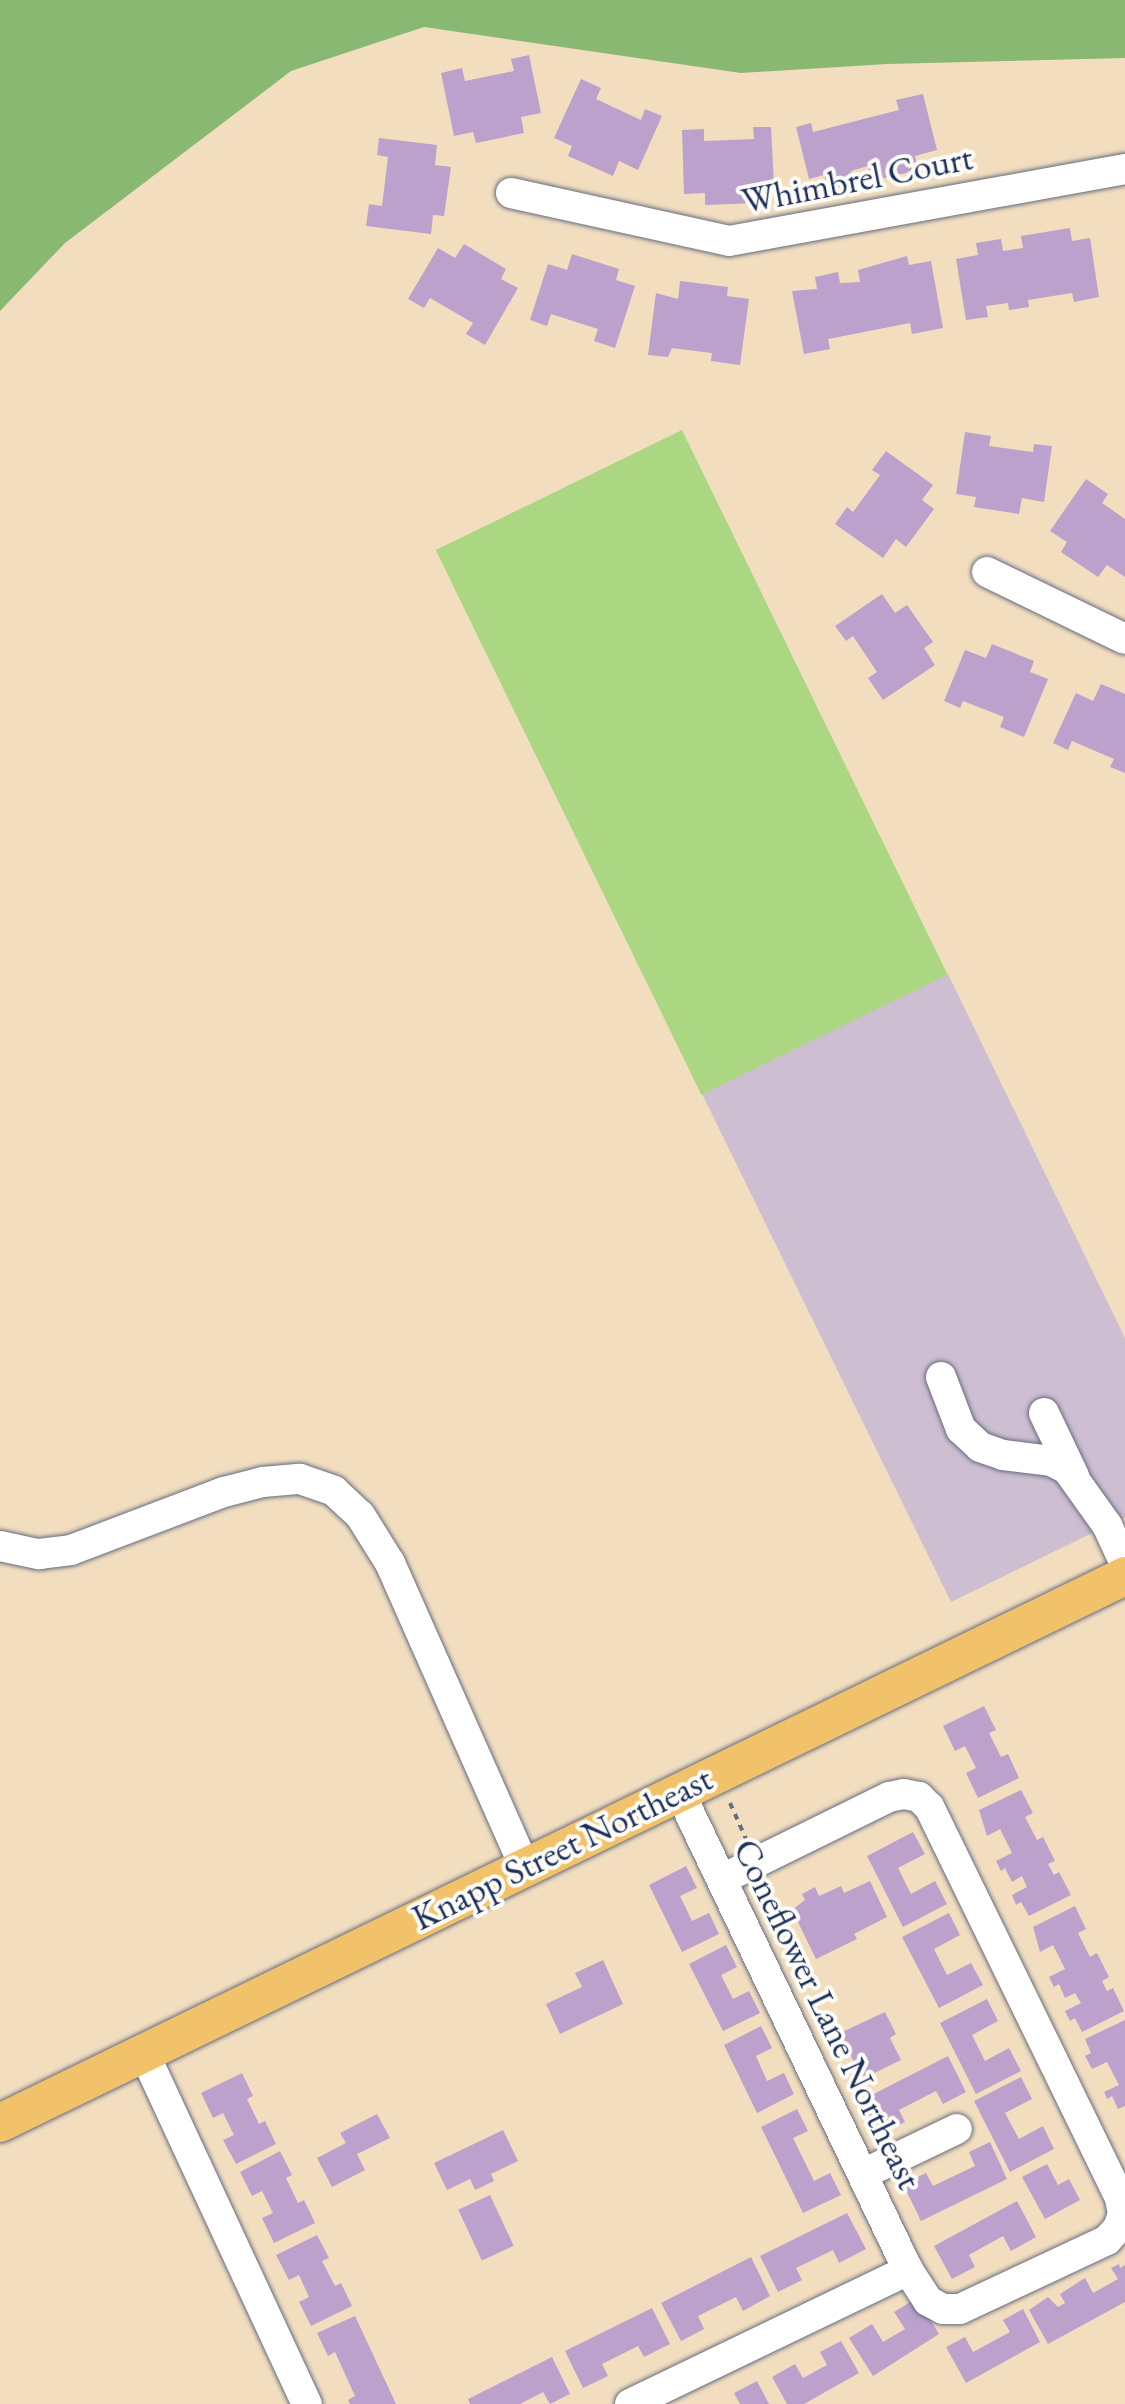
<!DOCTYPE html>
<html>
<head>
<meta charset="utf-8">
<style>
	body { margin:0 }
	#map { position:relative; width:1125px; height:2404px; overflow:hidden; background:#f2debf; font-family:"EB Garamond",serif }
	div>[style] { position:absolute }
	.industrial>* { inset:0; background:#cdbed2 }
	.green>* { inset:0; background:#abd783; transform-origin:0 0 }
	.forest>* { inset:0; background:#88b871 }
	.building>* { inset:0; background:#bba1cc; transform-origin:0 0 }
	.path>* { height:4px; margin-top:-2px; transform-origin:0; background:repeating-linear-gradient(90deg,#666c80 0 6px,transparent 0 12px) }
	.roads { filter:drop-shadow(0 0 2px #666c80) drop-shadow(0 0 2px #666c80) }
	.minor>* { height:30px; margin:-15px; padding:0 15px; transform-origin:15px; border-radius:15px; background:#fff }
	.major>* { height:38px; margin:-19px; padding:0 19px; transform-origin:19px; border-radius:19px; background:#f2c26a }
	span { translate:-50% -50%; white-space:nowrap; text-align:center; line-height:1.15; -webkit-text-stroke:8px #fdfcf7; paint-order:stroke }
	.street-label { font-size:36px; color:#1b2f5e }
</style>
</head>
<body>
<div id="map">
	<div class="industrial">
		<i style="clip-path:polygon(948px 974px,1125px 1338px,1125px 1517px,951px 1602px,702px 1094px)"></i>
	</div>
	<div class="green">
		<i style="left:682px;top:430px;width:606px;height:274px;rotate:64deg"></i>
	</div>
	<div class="forest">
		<i style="clip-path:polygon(0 0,1125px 0,1125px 58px,887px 64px,741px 73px,424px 27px,291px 71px,65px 243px,0 311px)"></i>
	</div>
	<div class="building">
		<i style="clip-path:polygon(529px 55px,541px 113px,521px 117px,524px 133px,476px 143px,473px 132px,454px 136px,441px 73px,462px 68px,465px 81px,514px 71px,511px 59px)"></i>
		<i style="clip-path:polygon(581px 79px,601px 88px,596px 99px,641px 120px,645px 109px,662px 116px,638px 170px,619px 161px,613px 176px,568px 156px,572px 146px,554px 138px)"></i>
		<i style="clip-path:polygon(923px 94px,937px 150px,915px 156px,918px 170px,872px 181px,868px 166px,851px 171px,854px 183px,828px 190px,824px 175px,809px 179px,796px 127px,811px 123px,813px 132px,899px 110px,896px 100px)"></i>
		<i style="clip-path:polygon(753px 127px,771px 127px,774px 185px,753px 186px,754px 203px,705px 205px,705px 193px,684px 194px,682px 130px,704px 129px,704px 141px,754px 139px)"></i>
		<i style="clip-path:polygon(379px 138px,437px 145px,435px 165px,451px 167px,444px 216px,433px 215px,431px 234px,366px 226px,369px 204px,382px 206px,388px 157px,377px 155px)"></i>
		<i style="clip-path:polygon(1070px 228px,1072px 241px,1090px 238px,1099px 297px,1074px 302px,1072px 293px,1028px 300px,1029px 307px,1009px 310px,1008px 303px,986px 306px,988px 317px,966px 320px,956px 259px,978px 255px,976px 243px,1001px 239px,1003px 251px,1023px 248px,1021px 236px)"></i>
		<i style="clip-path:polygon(464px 244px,506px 269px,501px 279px,518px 288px,485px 345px,466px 334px,473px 323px,430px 298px,424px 308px,408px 299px,438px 248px,455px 258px)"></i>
		<i style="clip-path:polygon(572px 254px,619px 269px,616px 280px,635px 286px,615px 348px,594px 341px,598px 329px,551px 314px,547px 326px,530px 320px,548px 264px,567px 270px)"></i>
		<i style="clip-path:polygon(907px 256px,909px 265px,931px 261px,943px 328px,912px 334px,910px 323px,828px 339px,830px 349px,804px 354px,792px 291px,817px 289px,815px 277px,838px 272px,840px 283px,860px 282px,858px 270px)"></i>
		<i style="clip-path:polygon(680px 281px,728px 287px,727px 296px,749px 299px,740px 365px,711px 361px,712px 353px,672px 348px,668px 357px,648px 355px,656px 293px,678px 299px)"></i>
		<i style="clip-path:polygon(965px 432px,991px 436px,989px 446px,1033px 452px,1034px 444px,1052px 446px,1044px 502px,1022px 498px,1019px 514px,974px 507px,976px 497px,956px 494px)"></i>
		<i style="clip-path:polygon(886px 451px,933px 485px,922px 500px,934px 509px,906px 547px,896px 539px,883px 558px,835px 524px,847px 507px,853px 512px,880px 475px,872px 470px)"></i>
		<i style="clip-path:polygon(1086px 479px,1108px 494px,1102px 503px,1125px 519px,1125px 577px,1107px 565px,1098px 577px,1061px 552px,1067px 542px,1050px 531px)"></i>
		<i style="clip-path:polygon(882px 594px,895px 613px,907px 605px,933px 642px,924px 648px,935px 665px,883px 700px,868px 678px,877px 672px,853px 636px,846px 641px,835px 626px)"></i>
		<i style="clip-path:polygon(992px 644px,1034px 661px,1030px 672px,1048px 679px,1024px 737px,1000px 727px,1004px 717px,963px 701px,960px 708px,944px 701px,965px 650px,986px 658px)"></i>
		<i style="clip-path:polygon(1101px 684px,1125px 694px,1125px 773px,1110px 767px,1114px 759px,1072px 741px,1068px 750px,1053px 743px,1076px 693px,1093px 701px)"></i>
		<i style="clip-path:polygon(984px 1706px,996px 1730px,989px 1733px,1001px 1757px,1008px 1754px,1019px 1778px,978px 1798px,966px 1773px,976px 1768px,965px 1746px,955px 1751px,943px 1726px)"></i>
		<i style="clip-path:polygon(1021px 1790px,1033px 1813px,1025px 1817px,1037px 1840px,1043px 1837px,1055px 1861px,1048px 1864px,1054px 1875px,1059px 1872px,1071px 1895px,1029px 1916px,1021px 1902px,1016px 1905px,1012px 1895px,1027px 1887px,1022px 1876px,1012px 1882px,1005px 1868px,1001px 1871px,996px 1861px,1012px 1853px,1000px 1829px,987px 1836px,979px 1810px)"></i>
		<i style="clip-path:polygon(913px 1832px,925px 1854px,898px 1868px,911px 1894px,935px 1881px,947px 1904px,903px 1927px,867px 1856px)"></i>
		<i style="clip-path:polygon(686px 1866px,697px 1888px,680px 1896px,692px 1921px,709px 1913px,719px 1934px,682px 1952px,649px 1885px)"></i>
		<i style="clip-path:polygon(870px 1881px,887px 1917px,854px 1934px,857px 1939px,816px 1959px,792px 1910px,805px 1900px,802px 1894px,815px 1887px,819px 1896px,841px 1886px,844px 1893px)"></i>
		<i style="clip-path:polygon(1075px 1906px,1086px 1929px,1078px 1933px,1090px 1957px,1097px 1953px,1109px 1977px,1102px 1981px,1107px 1991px,1113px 1988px,1124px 2011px,1082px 2032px,1075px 2018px,1070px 2021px,1065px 2011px,1081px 2003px,1075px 1993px,1065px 1998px,1059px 1984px,1054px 1987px,1049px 1977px,1065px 1969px,1053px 1945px,1040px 1952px,1033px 1927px)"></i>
		<i style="clip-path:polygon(949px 1913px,960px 1935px,934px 1949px,947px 1975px,971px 1963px,983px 1985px,939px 2008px,902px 1937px)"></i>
		<i style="clip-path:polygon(726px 1945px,737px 1967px,721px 1975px,733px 1999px,749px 1991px,760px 2013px,723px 2031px,689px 1964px)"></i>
		<i style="clip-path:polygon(603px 1960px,623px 2004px,560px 2034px,546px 2004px,582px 1987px,575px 1973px)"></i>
		<i style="clip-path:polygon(987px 1999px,998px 2021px,972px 2035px,985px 2061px,1009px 2048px,1021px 2071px,976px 2094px,940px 2023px)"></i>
		<i style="clip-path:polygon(885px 2012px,896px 2034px,890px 2038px,901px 2060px,862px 2079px,840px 2033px)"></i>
		<i style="clip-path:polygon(1125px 2020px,1125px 2106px,1118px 2109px,1112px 2096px,1107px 2099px,1104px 2092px,1119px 2085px,1107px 2062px,1092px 2069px,1085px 2056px,1091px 2053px,1085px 2039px)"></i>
		<i style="clip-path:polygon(761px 2026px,772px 2048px,756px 2056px,767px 2081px,784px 2073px,794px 2094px,757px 2113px,724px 2045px)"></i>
		<i style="clip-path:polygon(948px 2056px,966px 2092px,943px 2104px,936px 2091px,899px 2110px,905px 2122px,878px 2136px,860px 2101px)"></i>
		<i style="clip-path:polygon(242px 2073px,253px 2096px,247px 2099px,259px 2124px,265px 2121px,276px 2144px,236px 2164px,223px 2140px,234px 2135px,223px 2113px,213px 2118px,201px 2093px)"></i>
		<i style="clip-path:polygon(1021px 2077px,1032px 2099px,1005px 2113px,1019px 2139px,1043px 2126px,1054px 2149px,1010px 2172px,974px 2101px)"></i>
		<i style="clip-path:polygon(797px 2109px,808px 2131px,793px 2138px,814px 2181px,830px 2173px,841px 2195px,803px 2213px,761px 2127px)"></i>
		<i style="clip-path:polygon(377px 2114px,390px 2138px,357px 2154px,365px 2170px,332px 2187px,317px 2158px,346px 2143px,340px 2133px)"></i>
		<i style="clip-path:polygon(503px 2130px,518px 2161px,491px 2174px,494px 2181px,475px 2190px,470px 2179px,447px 2190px,434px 2163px)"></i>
		<i style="clip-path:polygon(990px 2142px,1007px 2179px,921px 2221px,903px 2184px,926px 2173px,933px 2186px,975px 2166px,969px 2152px)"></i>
		<i style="clip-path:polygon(280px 2151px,292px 2175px,286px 2178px,298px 2203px,304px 2200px,315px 2223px,274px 2243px,262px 2218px,273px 2213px,262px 2191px,252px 2196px,240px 2172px)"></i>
		<i style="clip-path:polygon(1047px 2164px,1058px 2185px,1069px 2179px,1080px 2200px,1045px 2219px,1022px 2177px)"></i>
		<i style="left:490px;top:2195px;width:56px;height:35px;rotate:65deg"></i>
		<i style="clip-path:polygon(1017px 2201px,1036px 2237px,1011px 2251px,1003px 2236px,969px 2255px,975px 2267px,952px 2279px,934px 2246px)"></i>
		<i style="clip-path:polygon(847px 2213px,866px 2249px,839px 2263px,833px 2250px,796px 2268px,802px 2280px,778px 2292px,760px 2256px)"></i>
		<i style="clip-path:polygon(317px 2235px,329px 2258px,322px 2261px,335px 2286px,341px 2283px,352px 2306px,311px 2326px,299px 2302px,309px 2297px,299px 2275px,289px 2280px,276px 2255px)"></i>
		<i style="clip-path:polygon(751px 2257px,770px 2296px,743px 2311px,736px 2297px,698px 2316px,704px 2329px,681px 2341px,661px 2303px)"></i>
		<i style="clip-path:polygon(1119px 2264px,1120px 2268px,1125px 2265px,1125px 2302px,1048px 2344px,1029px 2310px,1048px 2297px,1058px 2307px,1065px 2303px,1060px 2294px,1085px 2278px,1093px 2293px,1118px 2279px,1111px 2268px)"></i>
		<i style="clip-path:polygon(917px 2298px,939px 2334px,873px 2376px,849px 2338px,872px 2324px,883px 2342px,905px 2329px,894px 2312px)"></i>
		<i style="clip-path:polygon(652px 2308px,670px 2344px,644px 2357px,638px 2346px,602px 2364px,608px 2376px,583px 2388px,565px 2351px)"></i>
		<i style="clip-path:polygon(1023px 2309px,1040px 2342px,966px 2383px,946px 2347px,965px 2337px,973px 2352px,1010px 2332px,1003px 2320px)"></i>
		<i style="clip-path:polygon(355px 2316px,396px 2404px,350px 2404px,348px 2400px,355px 2396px,335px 2352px,328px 2356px,317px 2333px)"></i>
		<i style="clip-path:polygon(841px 2341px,859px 2373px,804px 2404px,787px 2404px,772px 2377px,795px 2364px,803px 2378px,827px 2365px,820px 2352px)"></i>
		<i style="clip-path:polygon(552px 2357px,570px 2394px,550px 2404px,543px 2392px,520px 2404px,470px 2404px,468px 2399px)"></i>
		<i style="clip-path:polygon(757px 2381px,769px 2404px,740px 2404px,734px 2393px)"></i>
	</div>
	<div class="path">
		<i style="left:730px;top:1803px;width:39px;rotate:66deg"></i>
	</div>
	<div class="roads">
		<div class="minor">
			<i style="left:511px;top:193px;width:223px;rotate:12.4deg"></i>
			<i style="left:729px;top:241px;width:402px;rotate:-10.3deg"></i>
			<i style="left:987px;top:572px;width:153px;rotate:25.9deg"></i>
			<i style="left:941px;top:1377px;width:56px;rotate:69deg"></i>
			<i style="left:961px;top:1429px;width:26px;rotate:43deg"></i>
			<i style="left:980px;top:1447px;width:24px;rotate:19deg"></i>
			<i style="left:1003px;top:1455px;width:48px;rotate:7.1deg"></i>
			<i style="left:1051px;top:1461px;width:18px;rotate:27deg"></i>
			<i style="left:1067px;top:1469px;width:69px;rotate:54.5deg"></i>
			<i style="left:1107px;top:1525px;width:43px;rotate:65.2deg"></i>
			<i style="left:1044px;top:1413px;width:70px;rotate:64.5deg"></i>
			<i style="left:0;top:1546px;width:40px;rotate:12deg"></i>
			<i style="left:39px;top:1554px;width:32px;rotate:-7deg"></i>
			<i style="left:71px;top:1550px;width:164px;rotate:-20.8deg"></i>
			<i style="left:224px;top:1492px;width:40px;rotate:-14.4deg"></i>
			<i style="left:263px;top:1482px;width:37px;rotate:-5deg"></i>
			<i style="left:300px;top:1479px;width:36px;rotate:19deg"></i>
			<i style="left:334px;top:1491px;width:35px;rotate:43deg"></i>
			<i style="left:360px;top:1515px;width:57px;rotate:58deg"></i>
			<i style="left:390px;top:1563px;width:331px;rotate:66.1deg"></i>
			<i style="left:679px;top:1791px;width:531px;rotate:64.45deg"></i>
			<i style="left:143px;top:2051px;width:389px;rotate:65.1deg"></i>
			<i style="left:863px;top:2174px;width:104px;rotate:-25.6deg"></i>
			<i style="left:630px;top:2404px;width:309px;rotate:-25.7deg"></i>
			<i style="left:908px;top:2270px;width:37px;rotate:57deg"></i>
			<i style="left:928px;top:2301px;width:17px;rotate:28deg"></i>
			<i style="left:943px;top:2309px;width:17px"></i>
			<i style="left:960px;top:2309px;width:162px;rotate:-25.1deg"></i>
			<i style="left:1107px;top:2240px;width:16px;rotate:-47deg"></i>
			<i style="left:1118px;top:2228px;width:15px;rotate:-70deg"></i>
			<i style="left:1123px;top:2214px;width:16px;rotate:-101deg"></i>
			<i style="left:1120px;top:2198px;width:435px;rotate:-116deg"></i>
			<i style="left:929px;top:1807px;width:14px;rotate:-135deg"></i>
			<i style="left:919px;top:1797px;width:15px;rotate:-169deg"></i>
			<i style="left:904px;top:1794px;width:15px;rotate:169deg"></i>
			<i style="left:889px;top:1797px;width:186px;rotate:153.8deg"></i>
		</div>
		<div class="major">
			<i style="left:0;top:2123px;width:1251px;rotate:-25.93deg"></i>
		</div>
	</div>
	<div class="street-label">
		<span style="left:857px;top:179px;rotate:-11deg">Whimbrel Court</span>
		<span style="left:562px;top:1848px;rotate:-26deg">Knapp Street Northeast</span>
		<span style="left:828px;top:2014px;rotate:64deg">Coneflower Lane Northeast</span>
	</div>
</div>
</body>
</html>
